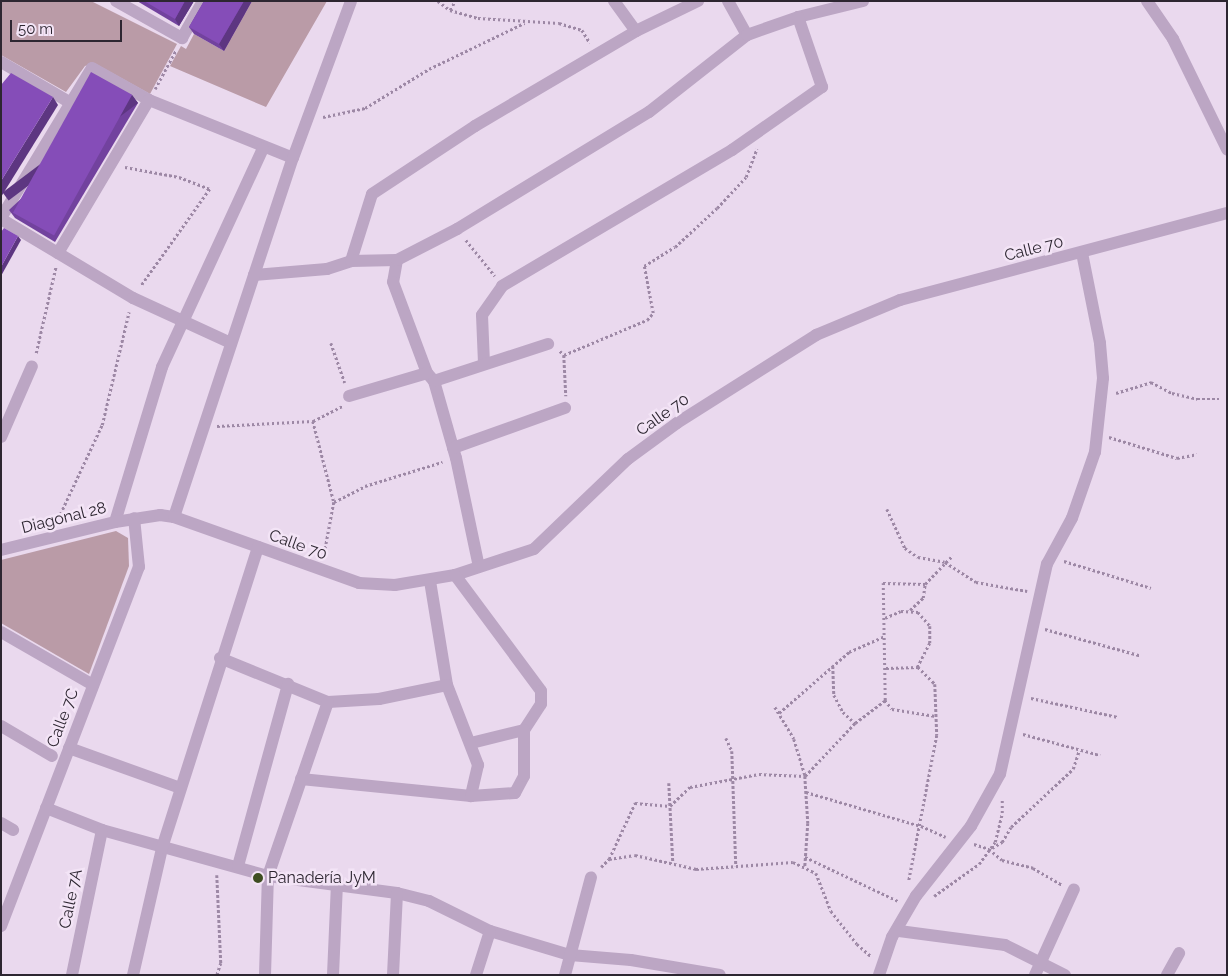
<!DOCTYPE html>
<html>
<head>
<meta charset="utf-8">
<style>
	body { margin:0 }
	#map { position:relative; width:1228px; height:976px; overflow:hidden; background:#ead9ee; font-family:Raleway,sans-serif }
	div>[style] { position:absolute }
	.green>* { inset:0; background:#ba9ba7 }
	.path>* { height:2.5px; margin-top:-1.25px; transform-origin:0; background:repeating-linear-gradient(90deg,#9d88a5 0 2.5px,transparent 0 5px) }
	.minor>* { height:12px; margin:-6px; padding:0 6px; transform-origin:6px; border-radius:6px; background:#bca6c4 }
	.wall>* { inset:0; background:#72429e }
	.shaded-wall>* { inset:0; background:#5d3681; transform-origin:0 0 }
	.building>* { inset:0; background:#854db8; transform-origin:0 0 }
	.dots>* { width:14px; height:14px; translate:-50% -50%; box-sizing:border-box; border:2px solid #f3e4f6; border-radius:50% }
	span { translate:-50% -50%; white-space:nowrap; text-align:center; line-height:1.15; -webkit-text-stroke:5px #f3e4f6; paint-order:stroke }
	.street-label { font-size:16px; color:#2d2631 }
	.poi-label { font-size:16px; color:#2d2631 }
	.left { translate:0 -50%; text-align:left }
	.frame { position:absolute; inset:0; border:2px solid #2d2631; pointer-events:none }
	.scale { position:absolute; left:10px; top:20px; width:112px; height:22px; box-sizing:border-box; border:2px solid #2d2631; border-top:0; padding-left:6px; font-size:15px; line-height:18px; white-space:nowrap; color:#2d2631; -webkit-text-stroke:4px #f3e4f6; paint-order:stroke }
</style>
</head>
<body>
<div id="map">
	<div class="green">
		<i style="clip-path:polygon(1px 1px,91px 1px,177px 44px,150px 94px,94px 63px,85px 66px,66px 92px,1px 55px)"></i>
		<i style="clip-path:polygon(252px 1px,327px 1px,266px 107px,170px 66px,181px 46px,186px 49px,194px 34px,224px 51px)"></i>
		<i style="clip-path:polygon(116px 531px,128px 538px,129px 566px,89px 674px,1px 623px,1px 560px)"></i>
	</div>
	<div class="path">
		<i style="left:438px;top:1px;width:15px;rotate:37deg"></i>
		<i style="left:450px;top:10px;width:29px;rotate:16deg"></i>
		<i style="left:478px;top:18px;width:81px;rotate:3.5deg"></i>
		<i style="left:559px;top:23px;width:24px;rotate:17deg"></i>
		<i style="left:582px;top:30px;width:15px;rotate:58deg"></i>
		<i style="left:450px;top:10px;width:10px;rotate:-61deg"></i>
		<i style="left:155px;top:89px;width:44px;rotate:-61.7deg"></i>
		<i style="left:323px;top:117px;width:43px;rotate:-12.1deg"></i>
		<i style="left:365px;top:108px;width:75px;rotate:-31.4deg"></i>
		<i style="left:429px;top:69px;width:106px;rotate:-25.8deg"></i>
		<i style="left:125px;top:167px;width:55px;rotate:10.5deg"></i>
		<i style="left:179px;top:177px;width:33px;rotate:21deg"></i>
		<i style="left:210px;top:189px;width:119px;rotate:125.4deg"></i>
		<i style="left:466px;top:240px;width:46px;rotate:51.1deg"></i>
		<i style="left:331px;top:343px;width:42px;rotate:70.7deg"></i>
		<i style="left:560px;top:351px;width:6px;rotate:45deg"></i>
		<i style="left:564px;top:355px;width:41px;rotate:87.2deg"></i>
		<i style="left:36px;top:353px;width:89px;rotate:-77.1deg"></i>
		<i style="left:564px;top:355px;width:90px;rotate:-22.9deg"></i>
		<i style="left:647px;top:320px;width:9px;rotate:-49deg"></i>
		<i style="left:653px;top:313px;width:48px;rotate:-100.8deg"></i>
		<i style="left:644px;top:266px;width:36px;rotate:-32deg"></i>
		<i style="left:675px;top:247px;width:57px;rotate:-42.9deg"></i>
		<i style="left:717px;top:208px;width:42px;rotate:-46.9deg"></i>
		<i style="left:746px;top:177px;width:30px;rotate:-69deg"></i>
		<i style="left:1116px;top:393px;width:37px;rotate:-17deg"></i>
		<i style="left:1151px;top:382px;width:24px;rotate:28deg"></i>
		<i style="left:1172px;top:393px;width:26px;rotate:13deg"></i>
		<i style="left:1197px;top:399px;width:22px"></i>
		<i style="left:313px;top:421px;width:84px;rotate:75.5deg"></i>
		<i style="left:334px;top:502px;width:55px;rotate:100.5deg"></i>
		<i style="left:217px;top:426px;width:96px;rotate:-3deg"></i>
		<i style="left:313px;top:421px;width:33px;rotate:-27deg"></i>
		<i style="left:1109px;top:437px;width:71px;rotate:17.2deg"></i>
		<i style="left:1177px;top:458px;width:20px;rotate:-11deg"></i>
		<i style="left:334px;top:502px;width:35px;rotate:-27deg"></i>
		<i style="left:365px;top:486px;width:81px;rotate:-17.3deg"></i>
		<i style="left:887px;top:509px;width:43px;rotate:65.2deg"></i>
		<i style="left:905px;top:548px;width:16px;rotate:35deg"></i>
		<i style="left:918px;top:557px;width:27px;rotate:10deg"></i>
		<i style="left:945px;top:562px;width:37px;rotate:33deg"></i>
		<i style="left:976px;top:582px;width:52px;rotate:10deg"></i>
		<i style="left:56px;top:523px;width:108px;rotate:-64.9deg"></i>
		<i style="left:102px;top:425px;width:116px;rotate:-76.6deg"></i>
		<i style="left:1064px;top:561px;width:91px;rotate:17.2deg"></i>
		<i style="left:910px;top:610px;width:18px;rotate:-43deg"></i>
		<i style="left:923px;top:598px;width:14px;rotate:-82deg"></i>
		<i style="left:885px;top:618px;width:17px;rotate:-24deg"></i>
		<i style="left:901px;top:611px;width:17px;rotate:3deg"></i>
		<i style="left:918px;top:612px;width:18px;rotate:49deg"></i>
		<i style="left:930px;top:626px;width:17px;rotate:90deg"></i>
		<i style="left:930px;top:643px;width:27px;rotate:117deg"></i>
		<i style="left:918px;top:667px;width:24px;rotate:45deg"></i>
		<i style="left:935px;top:684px;width:51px;rotate:87.8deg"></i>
		<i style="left:937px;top:735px;width:149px;rotate:100.9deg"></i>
		<i style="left:1045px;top:629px;width:98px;rotate:15.5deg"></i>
		<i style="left:833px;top:666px;width:29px;rotate:88deg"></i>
		<i style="left:834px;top:695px;width:19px;rotate:62deg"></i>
		<i style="left:843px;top:712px;width:16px;rotate:43deg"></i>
		<i style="left:886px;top:668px;width:32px;rotate:-2deg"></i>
		<i style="left:1031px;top:698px;width:89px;rotate:12.3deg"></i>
		<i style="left:885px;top:700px;width:11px;rotate:52deg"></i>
		<i style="left:892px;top:709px;width:44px;rotate:9.2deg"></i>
		<i style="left:775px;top:707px;width:37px;rotate:59deg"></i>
		<i style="left:794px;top:739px;width:39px;rotate:73deg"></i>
		<i style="left:805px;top:776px;width:47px;rotate:86.3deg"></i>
		<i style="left:808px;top:823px;width:44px;rotate:93.9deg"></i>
		<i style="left:779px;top:713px;width:93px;rotate:-41.1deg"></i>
		<i style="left:849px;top:652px;width:39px;rotate:-24deg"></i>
		<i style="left:1023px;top:734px;width:80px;rotate:15.3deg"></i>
		<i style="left:726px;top:738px;width:14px;rotate:65deg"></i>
		<i style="left:732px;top:751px;width:115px;rotate:88deg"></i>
		<i style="left:669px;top:783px;width:79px;rotate:87.1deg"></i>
		<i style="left:806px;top:792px;width:120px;rotate:16.5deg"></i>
		<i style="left:921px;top:826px;width:27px;rotate:24deg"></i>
		<i style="left:974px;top:844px;width:16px;rotate:18deg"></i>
		<i style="left:989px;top:849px;width:17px;rotate:40deg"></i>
		<i style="left:1002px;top:860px;width:32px;rotate:14deg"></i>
		<i style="left:1033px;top:868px;width:34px;rotate:30deg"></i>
		<i style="left:992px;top:848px;width:12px;rotate:-31deg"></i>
		<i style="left:1002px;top:842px;width:17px;rotate:-59deg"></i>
		<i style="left:1011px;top:827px;width:85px;rotate:-43.1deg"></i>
		<i style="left:1073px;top:769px;width:19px;rotate:-72deg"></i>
		<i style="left:805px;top:857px;width:103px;rotate:25.3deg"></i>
		<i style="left:609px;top:859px;width:62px;rotate:-65.1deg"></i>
		<i style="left:635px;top:803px;width:35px;rotate:5deg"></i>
		<i style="left:670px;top:806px;width:28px;rotate:-44deg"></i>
		<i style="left:690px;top:787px;width:70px;rotate:-10.7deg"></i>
		<i style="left:759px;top:774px;width:46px;rotate:2.5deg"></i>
		<i style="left:805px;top:776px;width:73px;rotate:-46.7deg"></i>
		<i style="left:855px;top:723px;width:38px;rotate:-37deg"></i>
		<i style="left:885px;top:700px;width:117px;rotate:-91deg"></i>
		<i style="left:883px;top:583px;width:42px;rotate:1.4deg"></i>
		<i style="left:925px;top:584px;width:40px;rotate:-46deg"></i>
		<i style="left:601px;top:867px;width:11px;rotate:-45deg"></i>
		<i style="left:609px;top:859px;width:26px;rotate:-9deg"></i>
		<i style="left:635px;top:855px;width:63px;rotate:12.9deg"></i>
		<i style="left:696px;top:869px;width:97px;rotate:-4.1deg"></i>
		<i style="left:793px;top:862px;width:25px;rotate:26deg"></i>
		<i style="left:816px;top:873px;width:41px;rotate:68.5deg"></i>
		<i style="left:831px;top:911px;width:42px;rotate:51.8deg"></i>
		<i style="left:857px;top:944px;width:18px;rotate:41deg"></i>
		<i style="left:217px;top:875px;width:88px;rotate:87.4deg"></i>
		<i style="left:221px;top:963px;width:13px;rotate:108deg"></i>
		<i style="left:934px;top:896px;width:55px;rotate:-35.4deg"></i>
		<i style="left:979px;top:864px;width:27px;rotate:-54deg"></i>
		<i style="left:995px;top:842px;width:30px;rotate:-76deg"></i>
		<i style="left:1002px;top:813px;width:13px;rotate:-90deg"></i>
	</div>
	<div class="minor">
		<i style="left:116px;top:1px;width:76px;rotate:29.3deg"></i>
		<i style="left:182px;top:38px;width:43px;rotate:-60.4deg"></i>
		<i style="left:614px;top:1px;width:37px;rotate:54deg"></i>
		<i style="left:728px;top:1px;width:39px;rotate:61deg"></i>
		<i style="left:1147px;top:1px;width:46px;rotate:55.6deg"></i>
		<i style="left:1173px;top:39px;width:123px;rotate:63.9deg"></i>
		<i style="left:1px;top:62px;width:81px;rotate:30.4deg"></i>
		<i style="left:1px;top:218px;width:175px;rotate:-58.8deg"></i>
		<i style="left:92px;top:68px;width:65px;rotate:29.3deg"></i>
		<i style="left:149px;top:100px;width:155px;rotate:21.9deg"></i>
		<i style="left:1px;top:219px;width:154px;rotate:30.9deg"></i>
		<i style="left:133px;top:298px;width:108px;rotate:24.7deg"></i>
		<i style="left:58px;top:253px;width:178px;rotate:-59.3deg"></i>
		<i style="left:397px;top:260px;width:22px;rotate:100deg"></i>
		<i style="left:393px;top:282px;width:97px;rotate:69.5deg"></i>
		<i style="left:427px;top:373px;width:11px;rotate:49deg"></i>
		<i style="left:434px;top:381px;width:80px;rotate:74.1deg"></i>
		<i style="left:456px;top:458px;width:111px;rotate:78.1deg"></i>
		<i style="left:351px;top:261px;width:70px;rotate:-72.6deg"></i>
		<i style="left:372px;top:194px;width:123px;rotate:-33.4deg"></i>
		<i style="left:475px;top:126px;width:187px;rotate:-30.5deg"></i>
		<i style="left:636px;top:31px;width:69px;rotate:-25.8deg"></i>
		<i style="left:254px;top:275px;width:73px;rotate:-4.7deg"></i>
		<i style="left:327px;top:269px;width:25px;rotate:-18deg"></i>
		<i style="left:351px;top:261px;width:46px;rotate:-1.2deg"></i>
		<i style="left:397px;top:260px;width:68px;rotate:-27.3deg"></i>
		<i style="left:457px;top:229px;width:225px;rotate:-31.4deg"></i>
		<i style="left:649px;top:112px;width:125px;rotate:-38.2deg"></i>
		<i style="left:747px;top:35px;width:54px;rotate:-19.4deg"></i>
		<i style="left:798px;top:17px;width:67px;rotate:-13.8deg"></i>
		<i style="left:484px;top:363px;width:48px;rotate:-92.4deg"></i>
		<i style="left:482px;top:315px;width:35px;rotate:-55deg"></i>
		<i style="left:502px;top:286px;width:267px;rotate:-30.6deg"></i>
		<i style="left:732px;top:150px;width:110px;rotate:-35deg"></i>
		<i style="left:822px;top:87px;width:74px;rotate:-108.9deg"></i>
		<i style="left:434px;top:381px;width:120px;rotate:-18deg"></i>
		<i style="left:349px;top:396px;width:81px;rotate:-16.4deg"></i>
		<i style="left:1px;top:437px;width:77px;rotate:-66.4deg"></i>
		<i style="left:453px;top:448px;width:119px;rotate:-19.7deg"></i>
		<i style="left:174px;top:517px;width:378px;rotate:-71.7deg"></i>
		<i style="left:293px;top:158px;width:167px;rotate:-69.7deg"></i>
		<i style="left:115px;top:522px;width:162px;rotate:-73.1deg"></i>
		<i style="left:162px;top:367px;width:241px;rotate:-65.2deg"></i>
		<i style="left:1px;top:550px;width:117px;rotate:-13.8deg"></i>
		<i style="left:115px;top:522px;width:46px;rotate:-8.8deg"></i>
		<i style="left:160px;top:515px;width:14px;rotate:8deg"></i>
		<i style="left:174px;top:517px;width:196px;rotate:19.6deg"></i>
		<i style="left:359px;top:583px;width:36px;rotate:3deg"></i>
		<i style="left:395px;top:585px;width:61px;rotate:-9.5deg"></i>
		<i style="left:455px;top:575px;width:83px;rotate:-18.2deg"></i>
		<i style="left:534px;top:549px;width:130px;rotate:-43.8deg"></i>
		<i style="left:628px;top:459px;width:61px;rotate:-36.3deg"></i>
		<i style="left:677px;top:423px;width:165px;rotate:-32.3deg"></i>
		<i style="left:816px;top:335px;width:91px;rotate:-22.6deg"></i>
		<i style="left:900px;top:300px;width:338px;rotate:-14.9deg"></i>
		<i style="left:455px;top:575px;width:144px;rotate:53.4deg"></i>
		<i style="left:541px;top:691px;width:13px;rotate:90deg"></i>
		<i style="left:541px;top:704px;width:31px;rotate:123deg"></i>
		<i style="left:524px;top:730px;width:55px;rotate:166.2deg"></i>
		<i style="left:430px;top:581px;width:105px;rotate:80.7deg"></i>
		<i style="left:447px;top:685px;width:86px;rotate:68.8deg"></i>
		<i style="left:478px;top:765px;width:32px;rotate:103deg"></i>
		<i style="left:1px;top:632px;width:106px;rotate:29.9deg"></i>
		<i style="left:220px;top:658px;width:117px;rotate:22.2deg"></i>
		<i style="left:328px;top:702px;width:51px;rotate:-3.4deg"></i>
		<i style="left:379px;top:699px;width:69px;rotate:-11.6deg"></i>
		<i style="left:1px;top:726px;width:59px;rotate:30.5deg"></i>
		<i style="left:69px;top:748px;width:118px;rotate:19.8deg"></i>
		<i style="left:301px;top:779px;width:171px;rotate:5.7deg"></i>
		<i style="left:471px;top:796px;width:44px;rotate:-3.9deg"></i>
		<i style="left:515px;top:793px;width:19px;rotate:-62deg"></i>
		<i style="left:524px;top:776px;width:46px;rotate:-90deg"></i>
		<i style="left:46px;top:808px;width:60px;rotate:21.4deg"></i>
		<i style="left:102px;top:830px;width:172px;rotate:15.5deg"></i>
		<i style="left:268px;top:876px;width:130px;rotate:7.5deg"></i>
		<i style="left:397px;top:893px;width:33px;rotate:14deg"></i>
		<i style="left:429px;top:901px;width:68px;rotate:26.2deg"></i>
		<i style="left:490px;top:931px;width:84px;rotate:16.7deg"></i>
		<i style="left:570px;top:955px;width:61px;rotate:4.7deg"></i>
		<i style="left:631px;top:960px;width:90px;rotate:9.6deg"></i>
		<i style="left:1px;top:823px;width:14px;rotate:30deg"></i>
		<i style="left:238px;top:866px;width:189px;rotate:-74.6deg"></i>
		<i style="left:1px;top:926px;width:385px;rotate:-69deg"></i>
		<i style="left:139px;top:567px;width:49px;rotate:-95.8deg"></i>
		<i style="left:899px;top:931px;width:107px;rotate:7.5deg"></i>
		<i style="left:1005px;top:945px;width:67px;rotate:26.6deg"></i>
		<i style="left:72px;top:975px;width:148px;rotate:-78.3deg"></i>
		<i style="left:133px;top:975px;width:130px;rotate:-77.1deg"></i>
		<i style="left:162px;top:848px;width:316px;rotate:-72.3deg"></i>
		<i style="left:265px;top:975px;width:99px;rotate:-88.3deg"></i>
		<i style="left:268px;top:876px;width:184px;rotate:-71deg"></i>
		<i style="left:333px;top:975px;width:90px;rotate:-87.5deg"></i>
		<i style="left:393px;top:975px;width:82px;rotate:-87.2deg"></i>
		<i style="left:476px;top:975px;width:46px;rotate:-72.3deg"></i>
		<i style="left:565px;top:975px;width:101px;rotate:-75.1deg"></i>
		<i style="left:879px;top:975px;width:40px;rotate:-71.1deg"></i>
		<i style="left:892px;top:937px;width:48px;rotate:-59.7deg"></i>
		<i style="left:916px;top:896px;width:89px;rotate:-51.8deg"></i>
		<i style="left:971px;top:826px;width:60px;rotate:-60.9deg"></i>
		<i style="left:1000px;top:774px;width:215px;rotate:-77.4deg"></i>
		<i style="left:1047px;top:564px;width:52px;rotate:-61.5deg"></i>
		<i style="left:1072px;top:518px;width:70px;rotate:-70.8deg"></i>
		<i style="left:1095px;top:452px;width:74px;rotate:-83.8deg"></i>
		<i style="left:1103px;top:378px;width:35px;rotate:-95deg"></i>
		<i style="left:1100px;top:343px;width:92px;rotate:-101.3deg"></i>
		<i style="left:1035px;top:975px;width:94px;rotate:-65.6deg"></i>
		<i style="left:1167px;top:975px;width:25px;rotate:-61deg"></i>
	</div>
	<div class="wall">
		<i style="clip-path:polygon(137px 1px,194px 1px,179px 26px)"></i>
		<i style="clip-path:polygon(204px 1px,252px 1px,224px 51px,194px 34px,189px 27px)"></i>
		<i style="clip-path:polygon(132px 95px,138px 103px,55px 242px,15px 218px,9px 210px)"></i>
	</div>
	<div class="shaded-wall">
		<i style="clip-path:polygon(185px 1px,194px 1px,179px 26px,175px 19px)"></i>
		<i style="clip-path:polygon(244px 1px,252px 1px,224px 51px,219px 44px)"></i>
		<i style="left:132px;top:95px;width:10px;height:162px;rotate:53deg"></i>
		<i style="clip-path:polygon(53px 97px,58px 105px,1px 197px,1px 181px)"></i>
		<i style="clip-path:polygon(18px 236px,21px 240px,1px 276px,1px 267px)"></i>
	</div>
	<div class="building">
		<i style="clip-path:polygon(144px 1px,185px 1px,175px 19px)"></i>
		<i style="clip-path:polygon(204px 1px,244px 1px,219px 44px,189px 27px)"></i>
		<i style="left:91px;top:72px;width:47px;height:161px;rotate:29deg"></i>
		<i style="clip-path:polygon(11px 73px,53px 97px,1px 181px,1px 85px)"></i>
		<i style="clip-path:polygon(4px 228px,18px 236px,1px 267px,1px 232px)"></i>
	</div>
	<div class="dots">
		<i style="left:258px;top:878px;background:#3e4d21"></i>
	</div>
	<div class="street-label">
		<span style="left:1034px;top:249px;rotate:-14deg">Calle 70</span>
		<span style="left:663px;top:415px;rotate:-35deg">Calle 70</span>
		<span style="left:64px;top:518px;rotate:-14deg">Diagonal 28</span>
		<span style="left:298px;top:545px;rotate:20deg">Calle 70</span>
		<span style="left:63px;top:718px;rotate:-69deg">Calle 7C</span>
		<span style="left:71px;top:899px;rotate:-78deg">Calle 7A</span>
	</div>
	<div class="poi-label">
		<span class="left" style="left:268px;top:878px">Panadería JyM</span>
	</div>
	<div class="frame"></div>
	<div class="scale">50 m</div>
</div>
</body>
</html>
